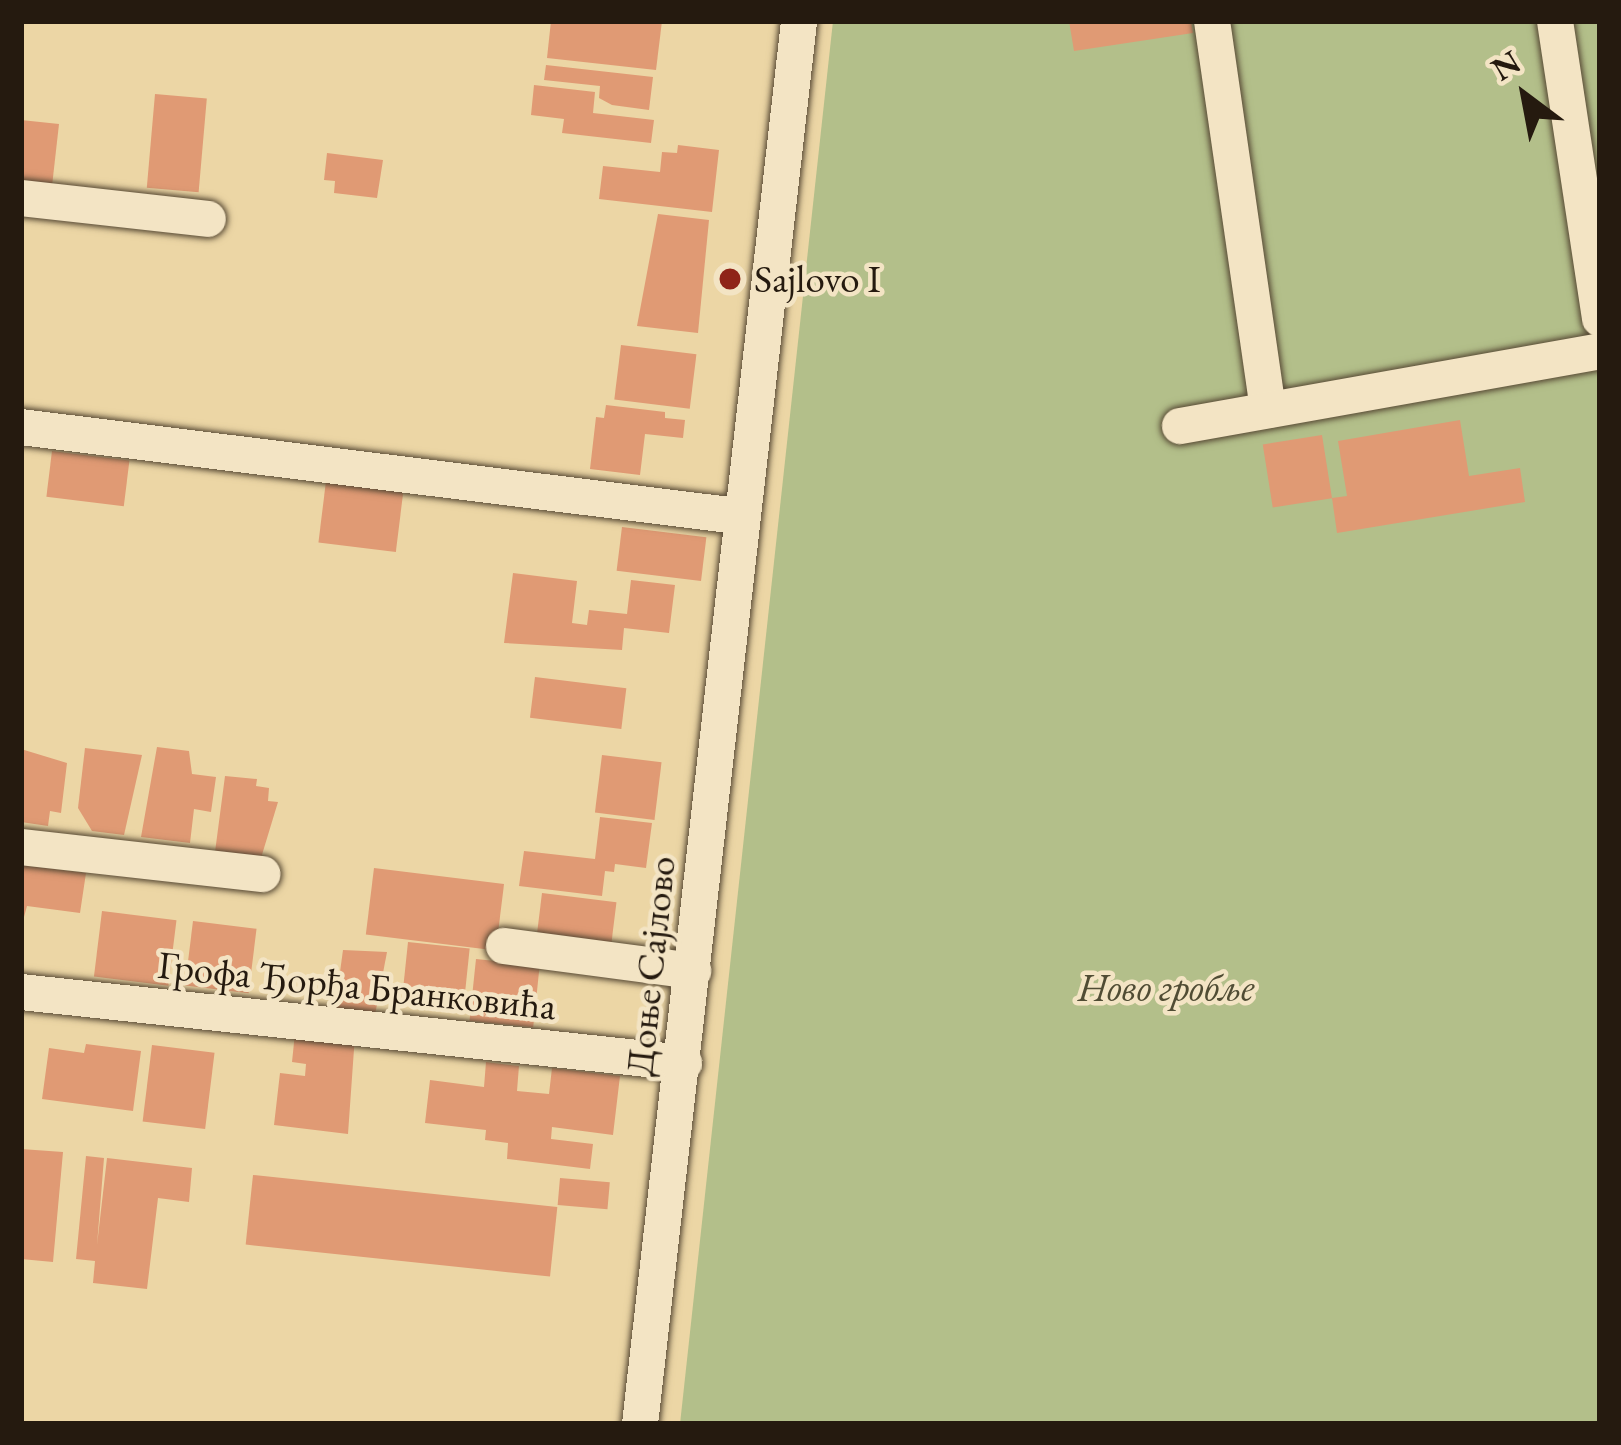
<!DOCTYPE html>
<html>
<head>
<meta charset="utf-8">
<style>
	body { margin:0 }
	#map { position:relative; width:1621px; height:1445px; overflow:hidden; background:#ecd6a5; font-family:"EB Garamond",serif }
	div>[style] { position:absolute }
	.green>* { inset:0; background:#b3bf8a }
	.building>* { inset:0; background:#e09a74; transform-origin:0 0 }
	.roads { filter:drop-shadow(0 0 3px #574934) drop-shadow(0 0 3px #574934) }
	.minor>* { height:36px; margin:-18px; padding:0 18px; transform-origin:18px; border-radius:18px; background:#f3e4c4 }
	.dots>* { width:33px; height:33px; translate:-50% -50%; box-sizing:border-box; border:6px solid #f3e4c4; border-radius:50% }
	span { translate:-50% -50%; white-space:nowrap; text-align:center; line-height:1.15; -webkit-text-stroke:9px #f3e4c4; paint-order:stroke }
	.poi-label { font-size:39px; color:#251a0f }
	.left { translate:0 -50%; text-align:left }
	.street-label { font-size:39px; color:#251a0f }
	.park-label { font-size:39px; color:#504c34; font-style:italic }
	.frame { position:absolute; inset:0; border:24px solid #251a0f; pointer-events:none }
	.north { position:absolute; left:1465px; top:36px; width:120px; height:120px; -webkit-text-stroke:9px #f3e4c4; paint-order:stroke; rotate:328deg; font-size:33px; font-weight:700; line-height:48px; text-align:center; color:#251a0f }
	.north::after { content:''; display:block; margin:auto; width:42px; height:54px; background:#251a0f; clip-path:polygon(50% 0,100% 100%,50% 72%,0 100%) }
</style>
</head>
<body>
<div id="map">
	<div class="green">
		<i style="clip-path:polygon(833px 21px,1600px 21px,1600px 1424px,680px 1424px)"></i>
	</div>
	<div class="building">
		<i style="clip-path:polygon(551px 21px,662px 21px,656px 70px,547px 58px)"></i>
		<i style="clip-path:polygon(1069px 21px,1191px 21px,1193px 33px,1074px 51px)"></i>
		<i style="clip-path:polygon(546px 65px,653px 77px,649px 110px,612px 105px,599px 98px,600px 86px,544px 80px)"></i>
		<i style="clip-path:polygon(534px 85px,595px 92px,593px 113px,654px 120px,651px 143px,562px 133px,564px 119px,531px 115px)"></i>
		<i style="left:155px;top:94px;width:52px;height:94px;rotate:5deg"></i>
		<i style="clip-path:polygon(21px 120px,59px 124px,52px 186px,21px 182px)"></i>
		<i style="clip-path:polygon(678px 145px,719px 150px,712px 212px,599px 199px,603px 166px,660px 172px,662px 152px,677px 153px)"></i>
		<i style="clip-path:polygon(327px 153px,383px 160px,377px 198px,334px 193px,335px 181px,324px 180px)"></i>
		<i style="clip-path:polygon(658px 214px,709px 220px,698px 333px,637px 326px)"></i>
		<i style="left:621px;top:345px;width:76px;height:55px;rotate:7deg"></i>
		<i style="clip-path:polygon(606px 405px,665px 412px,665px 418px,685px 420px,683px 438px,645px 434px,640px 475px,590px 469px,596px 417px,604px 418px)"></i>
		<i style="clip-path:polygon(1460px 420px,1469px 476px,1520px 468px,1525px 502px,1337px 533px,1332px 498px,1347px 496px,1338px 441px)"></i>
		<i style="left:1322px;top:435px;width:64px;height:60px;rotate:81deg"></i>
		<i style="left:52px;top:451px;width:78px;height:46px;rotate:7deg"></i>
		<i style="left:326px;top:481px;width:78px;height:62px;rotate:7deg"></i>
		<i style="left:622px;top:527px;width:85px;height:44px;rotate:7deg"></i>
		<i style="clip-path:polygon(513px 573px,577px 581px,572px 623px,587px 625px,589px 610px,627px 614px,631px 580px,675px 585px,669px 633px,624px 628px,622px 650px,504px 643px)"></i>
		<i style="left:535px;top:677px;width:92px;height:41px;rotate:7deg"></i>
		<i style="clip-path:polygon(157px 747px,189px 751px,192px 774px,216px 777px,211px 812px,194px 809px,190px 843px,141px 837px)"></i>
		<i style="clip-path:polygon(85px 748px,142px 755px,124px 835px,92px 831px,78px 808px)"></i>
		<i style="clip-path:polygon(21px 749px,67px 763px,61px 813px,50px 811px,48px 826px,21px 822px)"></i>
		<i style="left:602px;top:755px;width:60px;height:58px;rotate:7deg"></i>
		<i style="clip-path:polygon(225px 776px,257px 779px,256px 786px,269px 788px,268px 801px,278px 802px,261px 858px,215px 852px)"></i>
		<i style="clip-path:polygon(600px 817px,652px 823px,646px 868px,615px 864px,614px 872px,605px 871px,602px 896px,519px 886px,524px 851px,595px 859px)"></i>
		<i style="clip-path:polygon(21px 865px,86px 873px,80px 913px,27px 906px,21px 928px)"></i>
		<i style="left:374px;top:868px;width:131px;height:67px;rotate:7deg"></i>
		<i style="left:542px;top:893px;width:75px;height:50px;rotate:7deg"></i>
		<i style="left:102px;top:911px;width:75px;height:66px;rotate:7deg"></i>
		<i style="left:193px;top:921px;width:64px;height:65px;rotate:7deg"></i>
		<i style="left:408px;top:942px;width:62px;height:52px;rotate:6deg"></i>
		<i style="clip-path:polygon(343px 950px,387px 952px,374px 1020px,334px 1016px)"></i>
		<i style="left:476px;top:959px;width:64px;height:62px;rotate:6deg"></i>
		<i style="clip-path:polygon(295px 1033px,355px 1035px,348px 1134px,274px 1125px,280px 1073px,305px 1076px,306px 1064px,292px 1062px)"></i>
		<i style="clip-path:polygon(86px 1044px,141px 1051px,133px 1111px,42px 1099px,49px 1048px,84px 1053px)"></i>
		<i style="left:152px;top:1045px;width:63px;height:77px;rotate:7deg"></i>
		<i style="clip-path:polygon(486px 1062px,519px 1066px,517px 1091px,549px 1094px,552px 1068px,620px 1076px,613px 1135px,552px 1127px,551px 1139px,593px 1144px,590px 1169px,507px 1159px,508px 1143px,485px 1140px,486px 1130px,425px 1123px,430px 1080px,484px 1087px)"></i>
		<i style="clip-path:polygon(21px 1149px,63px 1152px,53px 1262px,21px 1259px)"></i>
		<i style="clip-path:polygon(86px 1156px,104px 1158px,97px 1245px,107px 1158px,192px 1168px,189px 1202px,158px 1198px,147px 1289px,93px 1283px,95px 1261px,76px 1259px)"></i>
		<i style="left:253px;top:1175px;width:306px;height:70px;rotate:6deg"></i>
		<i style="left:560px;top:1178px;width:50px;height:27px;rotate:5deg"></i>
	</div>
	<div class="roads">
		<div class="minor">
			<i style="left:1212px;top:21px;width:393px;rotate:81.8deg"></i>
			<i style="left:1555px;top:21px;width:301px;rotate:81.4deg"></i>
			<i style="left:21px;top:198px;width:188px;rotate:6.4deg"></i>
			<i style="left:1180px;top:426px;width:427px;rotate:-10.1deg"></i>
			<i style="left:21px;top:427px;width:723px;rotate:7.08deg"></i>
			<i style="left:21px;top:847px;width:243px;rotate:6.4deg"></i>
			<i style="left:504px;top:946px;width:191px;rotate:7.5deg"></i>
			<i style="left:21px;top:992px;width:667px;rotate:6.11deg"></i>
			<i style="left:640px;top:1424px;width:1412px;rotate:-83.53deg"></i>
		</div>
	</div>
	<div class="dots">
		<i style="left:730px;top:279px;background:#8f2418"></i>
	</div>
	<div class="poi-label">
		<span class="left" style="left:754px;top:279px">Sajlovo I</span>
	</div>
	<div class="street-label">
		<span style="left:651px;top:966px;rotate:-84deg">Доње Сајлово</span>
		<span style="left:357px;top:986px;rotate:6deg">Грофа Ђорђа Бранковића</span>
	</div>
	<div class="park-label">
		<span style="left:1166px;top:987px">Ново гробље</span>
	</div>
	<div class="frame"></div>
	<div class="north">N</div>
</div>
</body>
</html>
